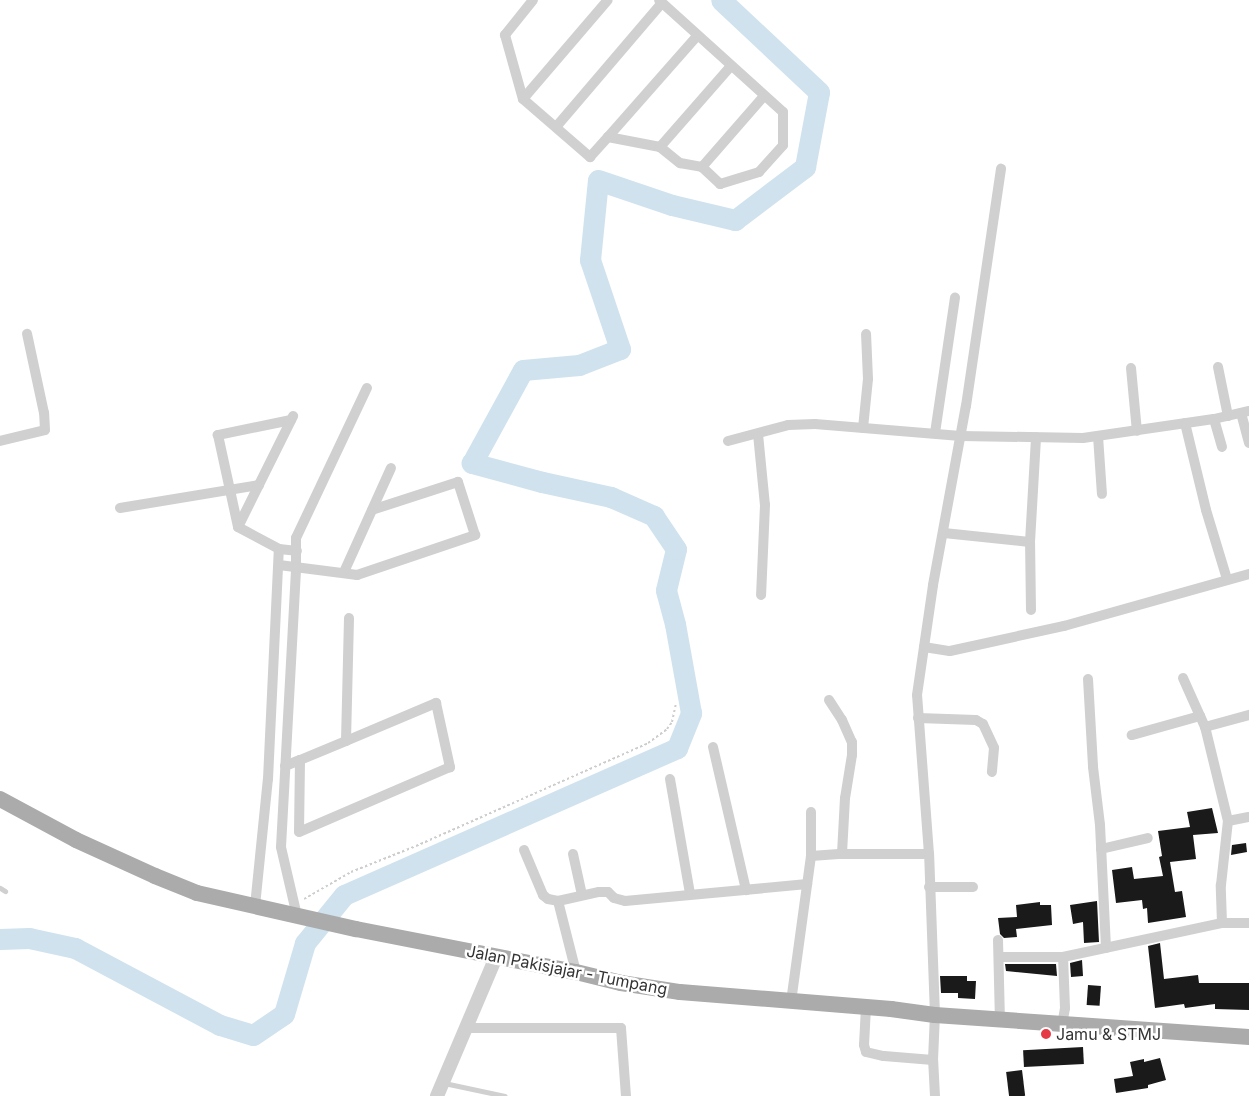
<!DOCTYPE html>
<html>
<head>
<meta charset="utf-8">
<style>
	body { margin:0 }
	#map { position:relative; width:1249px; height:1096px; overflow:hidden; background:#fff; font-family:Inter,sans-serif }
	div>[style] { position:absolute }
	.river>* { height:21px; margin:-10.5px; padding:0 10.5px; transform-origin:10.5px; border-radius:10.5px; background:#cfe2ee }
	.building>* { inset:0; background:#1a1a1a; transform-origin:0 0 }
	.path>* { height:2px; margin-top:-1px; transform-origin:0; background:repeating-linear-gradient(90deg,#cdcdcd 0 2.5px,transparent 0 5px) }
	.service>* { height:5px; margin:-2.5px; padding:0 2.5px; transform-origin:2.5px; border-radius:2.5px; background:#d0d0d0 }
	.minor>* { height:10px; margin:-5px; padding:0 5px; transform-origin:5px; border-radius:5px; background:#d0d0d0 }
	.tertiary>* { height:14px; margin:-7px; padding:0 7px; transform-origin:7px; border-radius:7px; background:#d0d0d0 }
	.primary>* { height:16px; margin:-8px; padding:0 8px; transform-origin:8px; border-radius:8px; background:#ababab }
	.dots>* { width:14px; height:14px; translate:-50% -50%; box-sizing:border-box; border:2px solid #fff; border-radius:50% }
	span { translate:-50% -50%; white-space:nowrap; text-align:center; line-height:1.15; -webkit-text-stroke:5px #fff; paint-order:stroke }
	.street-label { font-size:16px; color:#333 }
	.poi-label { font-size:16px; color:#333 }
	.left { translate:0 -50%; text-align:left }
</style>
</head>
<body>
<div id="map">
	<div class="river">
		<i style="left:0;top:939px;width:29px;rotate:-2deg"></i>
		<i style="left:29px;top:938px;width:47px;rotate:12.3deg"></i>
		<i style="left:75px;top:948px;width:164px;rotate:28deg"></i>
		<i style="left:220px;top:1025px;width:34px;rotate:17deg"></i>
		<i style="left:253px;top:1035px;width:37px;rotate:-34deg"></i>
		<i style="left:284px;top:1014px;width:74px;rotate:-73.5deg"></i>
		<i style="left:305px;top:943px;width:62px;rotate:-50.9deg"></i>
		<i style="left:344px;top:895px;width:364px;rotate:-23.8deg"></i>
		<i style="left:677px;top:748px;width:38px;rotate:-68deg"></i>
		<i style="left:691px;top:713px;width:90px;rotate:-100.2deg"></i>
		<i style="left:675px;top:624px;width:35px;rotate:-105deg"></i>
		<i style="left:666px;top:590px;width:42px;rotate:-76.3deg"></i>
		<i style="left:676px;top:549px;width:40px;rotate:-124deg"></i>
		<i style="left:654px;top:516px;width:47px;rotate:-156.2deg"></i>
		<i style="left:611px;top:497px;width:71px;rotate:-167.7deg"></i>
		<i style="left:542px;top:482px;width:73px;rotate:-164.8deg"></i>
		<i style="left:472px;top:463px;width:106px;rotate:-61.3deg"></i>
		<i style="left:523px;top:370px;width:56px;rotate:-5.1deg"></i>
		<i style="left:579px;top:365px;width:44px;rotate:-21.3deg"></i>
		<i style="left:620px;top:349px;width:94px;rotate:-108.6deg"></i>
		<i style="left:590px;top:260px;width:80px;rotate:-84.3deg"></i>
		<i style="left:598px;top:180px;width:78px;rotate:18.7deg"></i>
		<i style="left:672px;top:205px;width:65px;rotate:13.4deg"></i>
		<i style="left:735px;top:220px;width:88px;rotate:-37.1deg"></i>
		<i style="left:805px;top:167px;width:76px;rotate:-79.4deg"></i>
		<i style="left:819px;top:92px;width:134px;rotate:-136.8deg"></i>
	</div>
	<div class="building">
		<i style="clip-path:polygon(1212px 808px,1218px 833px,1193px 835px,1196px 859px,1170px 862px,1175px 892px,1182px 891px,1186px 917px,1148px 923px,1147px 908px,1143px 909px,1142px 900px,1116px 903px,1112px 870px,1132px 867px,1134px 879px,1163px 876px,1159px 857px,1162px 856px,1158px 831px,1190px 827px,1187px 812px)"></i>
		<i style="clip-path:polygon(1246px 843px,1247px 852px,1231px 855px,1232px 845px)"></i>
		<i style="clip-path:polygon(1097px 901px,1099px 942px,1084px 943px,1083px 922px,1073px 924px,1070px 905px)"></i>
		<i style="clip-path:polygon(1040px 902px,1040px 905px,1051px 905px,1052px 925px,1016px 929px,1017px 937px,1004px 938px,1000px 934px,998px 918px,1017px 917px,1016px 905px)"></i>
		<i style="clip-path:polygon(1160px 943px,1164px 979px,1198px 975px,1199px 983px,1249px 983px,1249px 1010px,1215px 1009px,1215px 1004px,1185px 1008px,1184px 1004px,1155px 1008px,1148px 946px)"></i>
		<i style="clip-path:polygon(1082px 960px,1083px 976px,1071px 977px,1070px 963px)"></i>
		<i style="clip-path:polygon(1005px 964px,1056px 964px,1057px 976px,1006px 971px)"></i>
		<i style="clip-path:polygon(940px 976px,967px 976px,967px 981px,976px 981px,975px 999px,958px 998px,958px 993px,941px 993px)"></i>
		<i style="left:1088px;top:985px;width:13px;height:20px;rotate:4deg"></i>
		<i style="left:1083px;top:1047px;width:17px;height:60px;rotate:87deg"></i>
		<i style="clip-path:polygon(1160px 1058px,1166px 1080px,1148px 1085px,1148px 1088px,1116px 1093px,1114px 1079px,1133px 1076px,1130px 1062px,1144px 1059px,1144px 1062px)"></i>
		<i style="left:1022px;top:1070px;width:26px;height:16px;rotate:83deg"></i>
	</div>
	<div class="path">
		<i style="left:304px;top:899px;width:54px;rotate:-29.9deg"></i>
		<i style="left:351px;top:872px;width:70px;rotate:-21.8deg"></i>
		<i style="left:416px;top:846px;width:254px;rotate:-23.9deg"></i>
		<i style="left:648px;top:743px;width:24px;rotate:-36deg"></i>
		<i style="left:667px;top:729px;width:9px;rotate:-54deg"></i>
		<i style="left:672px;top:722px;width:19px;rotate:-78deg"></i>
	</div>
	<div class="service">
		<i style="left:0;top:888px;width:6px;rotate:31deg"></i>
		<i style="left:444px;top:1083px;width:62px;rotate:12deg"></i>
	</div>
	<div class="minor">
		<i style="left:533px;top:0;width:45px;rotate:128.7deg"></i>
		<i style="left:505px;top:35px;width:66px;rotate:74.3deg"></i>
		<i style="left:523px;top:99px;width:89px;rotate:40.9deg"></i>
		<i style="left:590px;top:157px;width:27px;rotate:-48deg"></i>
		<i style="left:608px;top:137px;width:53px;rotate:10.9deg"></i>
		<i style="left:660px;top:147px;width:26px;rotate:39deg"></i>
		<i style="left:680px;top:163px;width:22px;rotate:10deg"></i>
		<i style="left:702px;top:167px;width:25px;rotate:43deg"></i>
		<i style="left:720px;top:184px;width:41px;rotate:-17.1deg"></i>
		<i style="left:759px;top:172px;width:36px;rotate:-48deg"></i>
		<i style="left:783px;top:145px;width:33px;rotate:-90deg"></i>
		<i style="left:783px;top:112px;width:167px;rotate:-137.9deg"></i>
		<i style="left:523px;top:99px;width:130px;rotate:-49.4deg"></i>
		<i style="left:556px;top:127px;width:162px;rotate:-49.5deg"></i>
		<i style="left:608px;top:137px;width:135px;rotate:-48.6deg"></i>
		<i style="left:660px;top:147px;width:108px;rotate:-48.8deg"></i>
		<i style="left:702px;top:167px;width:94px;rotate:-48.9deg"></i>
		<i style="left:1218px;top:367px;width:50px;rotate:78.5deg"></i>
		<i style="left:1131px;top:368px;width:63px;rotate:84.6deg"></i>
		<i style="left:1241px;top:413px;width:31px;rotate:75deg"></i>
		<i style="left:1214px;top:419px;width:29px;rotate:74deg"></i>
		<i style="left:291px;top:420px;width:75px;rotate:168.4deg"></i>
		<i style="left:218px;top:435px;width:94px;rotate:77.7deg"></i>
		<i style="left:238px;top:527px;width:47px;rotate:28.2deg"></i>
		<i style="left:279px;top:549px;width:18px;rotate:6deg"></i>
		<i style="left:1185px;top:423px;width:89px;rotate:76.4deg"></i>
		<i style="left:1206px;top:510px;width:72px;rotate:73.1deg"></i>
		<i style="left:863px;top:428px;width:49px;rotate:-84.2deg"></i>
		<i style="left:868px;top:379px;width:45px;rotate:-92.5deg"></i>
		<i style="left:935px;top:433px;width:137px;rotate:-81.6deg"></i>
		<i style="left:758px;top:434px;width:71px;rotate:84.4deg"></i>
		<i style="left:765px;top:505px;width:90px;rotate:92.5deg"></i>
		<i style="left:1098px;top:436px;width:58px;rotate:86.1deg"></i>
		<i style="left:0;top:441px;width:46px;rotate:-13.7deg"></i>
		<i style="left:45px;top:430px;width:17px;rotate:-93deg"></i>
		<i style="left:44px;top:413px;width:81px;rotate:-102.1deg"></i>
		<i style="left:728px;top:441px;width:62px;rotate:-14.9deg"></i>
		<i style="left:788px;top:425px;width:27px;rotate:-2deg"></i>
		<i style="left:815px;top:424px;width:146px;rotate:4.7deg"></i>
		<i style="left:961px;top:436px;width:122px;rotate:0.9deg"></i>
		<i style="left:1083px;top:438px;width:132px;rotate:-8.3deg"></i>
		<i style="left:1214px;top:419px;width:36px;rotate:-13deg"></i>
		<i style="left:120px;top:508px;width:141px;rotate:-9.4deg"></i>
		<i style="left:238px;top:527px;width:124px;rotate:-63.6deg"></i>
		<i style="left:944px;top:533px;width:86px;rotate:6deg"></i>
		<i style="left:279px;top:565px;width:79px;rotate:7.3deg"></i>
		<i style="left:357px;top:575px;width:125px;rotate:-18.7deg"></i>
		<i style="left:475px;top:535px;width:56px;rotate:-107.8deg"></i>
		<i style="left:458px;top:482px;width:90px;rotate:162deg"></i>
		<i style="left:344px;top:572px;width:114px;rotate:-65.7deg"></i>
		<i style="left:1031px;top:610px;width:68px;rotate:-90.8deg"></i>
		<i style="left:1030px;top:542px;width:105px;rotate:-86.7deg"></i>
		<i style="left:924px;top:647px;width:26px;rotate:9deg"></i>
		<i style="left:950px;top:651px;width:117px;rotate:-12.4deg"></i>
		<i style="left:1064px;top:626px;width:192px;rotate:-15.7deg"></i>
		<i style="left:1183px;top:678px;width:42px;rotate:65.9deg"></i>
		<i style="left:1088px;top:679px;width:88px;rotate:86.7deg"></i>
		<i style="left:1093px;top:767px;width:58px;rotate:83.1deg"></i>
		<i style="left:1100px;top:825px;width:123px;rotate:87.2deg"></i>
		<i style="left:829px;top:700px;width:24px;rotate:57deg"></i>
		<i style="left:842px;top:720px;width:24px;rotate:66deg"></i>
		<i style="left:852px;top:742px;width:13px;rotate:90deg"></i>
		<i style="left:852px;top:755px;width:44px;rotate:99.2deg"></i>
		<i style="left:845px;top:798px;width:56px;rotate:93.1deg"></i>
		<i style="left:918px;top:718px;width:58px;rotate:2deg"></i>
		<i style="left:976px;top:720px;width:8px;rotate:30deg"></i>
		<i style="left:983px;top:724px;width:26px;rotate:65deg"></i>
		<i style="left:994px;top:748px;width:24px;rotate:95deg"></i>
		<i style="left:1205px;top:727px;width:46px;rotate:-15.3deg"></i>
		<i style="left:346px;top:741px;width:123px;rotate:-88.6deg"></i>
		<i style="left:713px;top:747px;width:147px;rotate:77deg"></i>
		<i style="left:285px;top:766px;width:16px;rotate:-22deg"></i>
		<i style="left:300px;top:760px;width:50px;rotate:-22.4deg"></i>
		<i style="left:346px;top:741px;width:98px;rotate:-22.9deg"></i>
		<i style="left:436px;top:703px;width:66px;rotate:77.7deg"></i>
		<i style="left:450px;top:767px;width:164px;rotate:156.7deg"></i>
		<i style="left:299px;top:832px;width:72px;rotate:-89.2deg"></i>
		<i style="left:670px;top:779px;width:117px;rotate:80.1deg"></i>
		<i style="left:811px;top:812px;width:44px;rotate:90deg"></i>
		<i style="left:1228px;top:821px;width:21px;rotate:-11deg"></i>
		<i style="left:1101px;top:849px;width:48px;rotate:-13.2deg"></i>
		<i style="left:524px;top:850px;width:49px;rotate:67.1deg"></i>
		<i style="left:543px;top:895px;width:6px;rotate:39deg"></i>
		<i style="left:548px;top:899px;width:10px;rotate:11deg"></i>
		<i style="left:558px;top:901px;width:73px;rotate:75.8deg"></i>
		<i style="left:573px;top:854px;width:42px;rotate:77.6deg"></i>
		<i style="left:929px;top:887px;width:44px"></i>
		<i style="left:558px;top:901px;width:42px;rotate:-12.4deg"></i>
		<i style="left:599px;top:892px;width:9px"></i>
		<i style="left:608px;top:892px;width:8px;rotate:45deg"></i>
		<i style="left:614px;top:898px;width:11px;rotate:15deg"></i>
		<i style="left:625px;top:901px;width:183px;rotate:-5.3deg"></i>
		<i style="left:255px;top:906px;width:128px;rotate:-84.2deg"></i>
		<i style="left:268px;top:779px;width:230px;rotate:-87.3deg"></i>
		<i style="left:297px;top:916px;width:71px;rotate:-103.1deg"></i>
		<i style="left:281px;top:847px;width:280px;rotate:-86.9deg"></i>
		<i style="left:296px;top:567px;width:29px;rotate:-90deg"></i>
		<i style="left:296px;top:538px;width:166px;rotate:-64.7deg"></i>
		<i style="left:1222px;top:923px;width:27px"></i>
		<i style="left:998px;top:940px;width:80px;rotate:88.6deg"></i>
		<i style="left:999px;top:957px;width:64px"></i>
		<i style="left:791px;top:1002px;width:147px;rotate:-82.2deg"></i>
		<i style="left:811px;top:856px;width:31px;rotate:-4deg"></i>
		<i style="left:842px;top:854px;width:87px"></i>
		<i style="left:866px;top:1007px;width:38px;rotate:93deg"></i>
		<i style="left:864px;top:1045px;width:7px;rotate:74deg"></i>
		<i style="left:866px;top:1052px;width:18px;rotate:13deg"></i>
		<i style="left:884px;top:1056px;width:49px;rotate:4.7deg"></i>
		<i style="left:1062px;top:1025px;width:17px;rotate:-80deg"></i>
		<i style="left:1065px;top:1008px;width:51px;rotate:-92.2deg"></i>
		<i style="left:1063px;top:957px;width:163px;rotate:-12.1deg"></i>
		<i style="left:1222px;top:923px;width:38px;rotate:-92deg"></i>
		<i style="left:1221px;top:885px;width:64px;rotate:-83.8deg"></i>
		<i style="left:1228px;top:821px;width:97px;rotate:-103.7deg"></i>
		<i style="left:1205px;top:727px;width:12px;rotate:-114deg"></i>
		<i style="left:1200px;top:716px;width:71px;rotate:164.4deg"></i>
		<i style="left:466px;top:1028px;width:155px"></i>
		<i style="left:621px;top:1028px;width:68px;rotate:85.8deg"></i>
		<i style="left:935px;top:1096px;width:36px;rotate:-93deg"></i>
		<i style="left:933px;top:1060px;width:45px;rotate:-87.5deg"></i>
		<i style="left:935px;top:1015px;width:161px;rotate:-92.1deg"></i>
		<i style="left:929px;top:854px;width:159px;rotate:-94.3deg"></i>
		<i style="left:917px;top:695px;width:111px;rotate:-81.7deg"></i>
		<i style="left:933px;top:585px;width:182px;rotate:-79.6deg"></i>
		<i style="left:966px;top:406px;width:240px;rotate:-81.6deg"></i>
	</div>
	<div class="tertiary">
		<i style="left:437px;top:1096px;width:151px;rotate:-67deg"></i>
	</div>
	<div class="primary">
		<i style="left:0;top:799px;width:86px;rotate:28.3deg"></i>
		<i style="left:76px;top:840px;width:87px;rotate:24.5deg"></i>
		<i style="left:155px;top:876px;width:45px;rotate:22deg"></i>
		<i style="left:197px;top:893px;width:163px;rotate:12.8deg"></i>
		<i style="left:356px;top:929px;width:224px;rotate:11.1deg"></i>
		<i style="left:576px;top:972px;width:46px;rotate:13.7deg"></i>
		<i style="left:621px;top:983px;width:60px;rotate:8.7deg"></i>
		<i style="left:680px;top:992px;width:212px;rotate:4.6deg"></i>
		<i style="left:891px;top:1009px;width:44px;rotate:7.8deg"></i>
		<i style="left:935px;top:1015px;width:315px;rotate:4deg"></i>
	</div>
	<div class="dots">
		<i style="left:1046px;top:1034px;background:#e63946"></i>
	</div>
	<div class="street-label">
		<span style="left:567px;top:970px;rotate:11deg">Jalan Pakisjajar - Tumpang</span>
	</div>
	<div class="poi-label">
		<span class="left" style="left:1056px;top:1034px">Jamu &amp; STMJ</span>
	</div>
</div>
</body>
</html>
